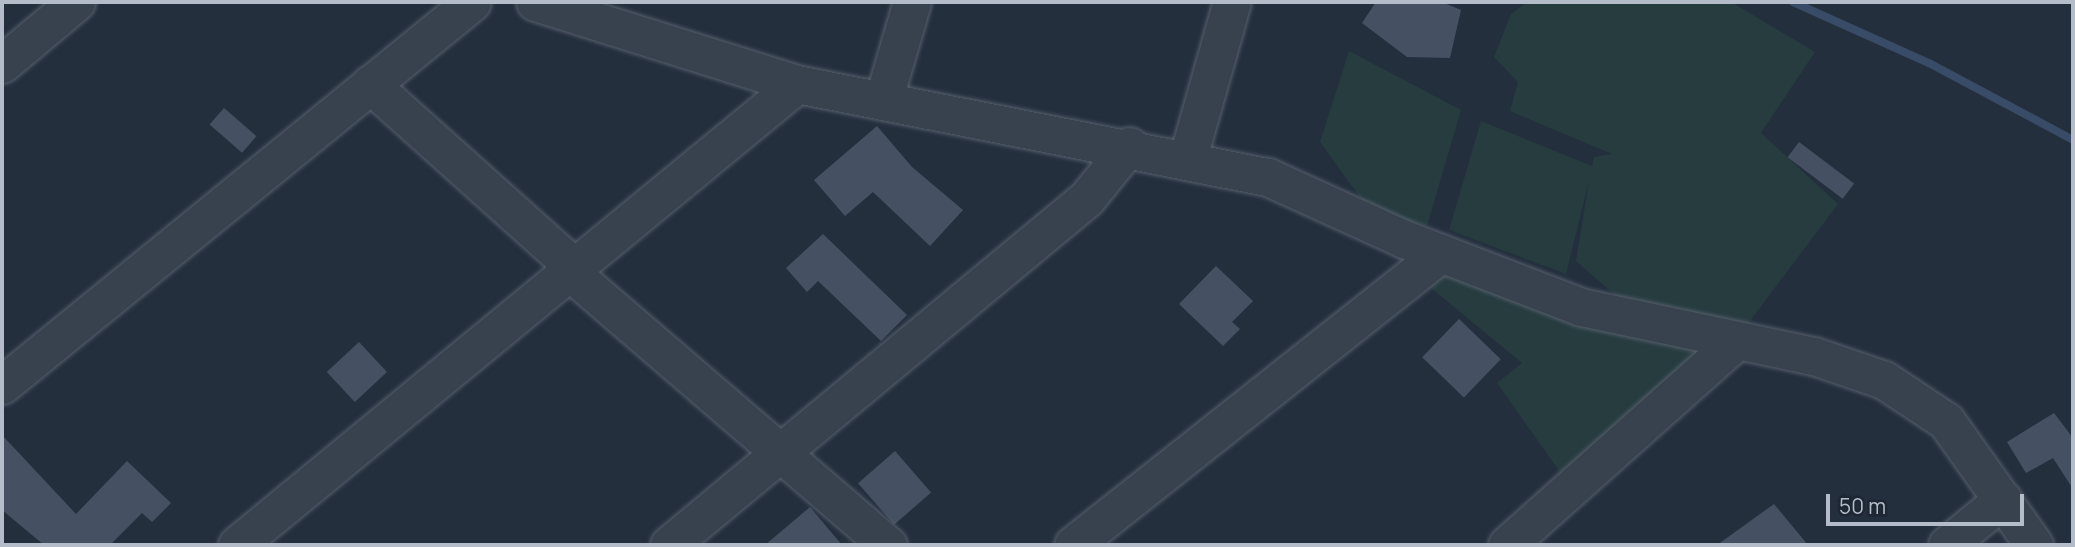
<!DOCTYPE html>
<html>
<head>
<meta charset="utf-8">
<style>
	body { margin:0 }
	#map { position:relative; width:2075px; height:547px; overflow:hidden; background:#242f3e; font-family:Manrope,sans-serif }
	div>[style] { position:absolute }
	.green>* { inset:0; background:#263c3f }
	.stream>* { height:8px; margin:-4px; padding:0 4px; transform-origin:4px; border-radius:4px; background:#394c67 }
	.building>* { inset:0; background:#455162; transform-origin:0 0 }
	.roads { filter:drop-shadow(0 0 2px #565f6c) drop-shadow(0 0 2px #565f6c) }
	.minor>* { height:37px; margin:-18.5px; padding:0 18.5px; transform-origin:18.5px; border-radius:18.5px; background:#38414e }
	span { translate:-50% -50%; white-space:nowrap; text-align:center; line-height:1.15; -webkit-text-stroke:6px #1d2633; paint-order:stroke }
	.frame { position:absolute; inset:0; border:4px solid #b4bcc9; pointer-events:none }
	.scale { position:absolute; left:1826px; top:494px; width:198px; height:32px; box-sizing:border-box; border:4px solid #b4bcc9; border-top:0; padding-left:9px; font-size:21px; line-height:24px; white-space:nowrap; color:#b4bcc9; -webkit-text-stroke:5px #1d2633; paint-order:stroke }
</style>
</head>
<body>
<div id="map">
	<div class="green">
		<i style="clip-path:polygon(1527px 2px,1731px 2px,1815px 52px,1761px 133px,1838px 204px,1743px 330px,1624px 303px,1576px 261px,1589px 181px,1566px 274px,1449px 230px,1481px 121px,1592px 166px,1594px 157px,1612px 154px,1510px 111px,1518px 82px,1494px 57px,1511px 14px)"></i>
		<i style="clip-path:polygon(1349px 51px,1461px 110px,1427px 226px,1369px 210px,1320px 142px)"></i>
		<i style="clip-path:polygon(1448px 265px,1701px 350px,1567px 482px,1497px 383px,1522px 363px,1430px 287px)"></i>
	</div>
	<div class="stream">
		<i style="left:1793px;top:2px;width:149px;rotate:24.2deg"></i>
		<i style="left:1929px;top:63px;width:163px;rotate:28.1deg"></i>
	</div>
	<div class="building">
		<i style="clip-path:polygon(1376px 2px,1442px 2px,1461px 10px,1450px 58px,1407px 57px,1362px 23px)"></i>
		<i style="left:224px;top:108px;width:43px;height:22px;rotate:41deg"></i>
		<i style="clip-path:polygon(877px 126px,912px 167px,963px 210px,930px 246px,873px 192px,845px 216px,814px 180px)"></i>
		<i style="left:1799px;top:142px;width:69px;height:19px;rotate:37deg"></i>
		<i style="clip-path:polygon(823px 234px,907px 315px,881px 341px,818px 281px,807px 292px,786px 268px)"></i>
		<i style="clip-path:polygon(1216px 266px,1253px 301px,1232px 322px,1240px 329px,1223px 346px,1179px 304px)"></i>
		<i style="left:1459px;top:319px;width:58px;height:53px;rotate:44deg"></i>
		<i style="left:359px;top:342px;width:41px;height:44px;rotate:47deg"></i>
		<i style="clip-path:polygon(2054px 413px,2073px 438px,2073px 489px,2053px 458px,2026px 473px,2007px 442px)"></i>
		<i style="clip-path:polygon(2px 435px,76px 514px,127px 461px,171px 503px,152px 522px,142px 513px,110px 545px,44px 545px,2px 510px)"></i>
		<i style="left:895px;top:451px;width:55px;height:49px;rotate:49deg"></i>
		<i style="clip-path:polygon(1774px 504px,1808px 545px,1717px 545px)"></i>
		<i style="clip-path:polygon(810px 507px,842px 545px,765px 545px)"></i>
	</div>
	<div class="roads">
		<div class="minor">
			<i style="left:535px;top:2px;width:275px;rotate:17.4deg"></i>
			<i style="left:797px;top:84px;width:480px;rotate:11.2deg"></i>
			<i style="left:1268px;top:177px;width:149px;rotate:24.5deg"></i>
			<i style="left:1404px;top:239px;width:190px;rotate:21deg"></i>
			<i style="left:1581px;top:307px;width:238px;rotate:11.9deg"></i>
			<i style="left:1814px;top:356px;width:74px;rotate:18.9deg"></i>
			<i style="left:1884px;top:380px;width:74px;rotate:33.5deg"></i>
			<i style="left:1946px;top:421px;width:152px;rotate:54.6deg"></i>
			<i style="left:2px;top:64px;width:97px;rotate:-40deg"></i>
			<i style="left:370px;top:84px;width:274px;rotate:41.9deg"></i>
			<i style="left:883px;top:101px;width:103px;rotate:-73.7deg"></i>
			<i style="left:1188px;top:157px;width:161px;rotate:-74.2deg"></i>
			<i style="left:569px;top:271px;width:421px;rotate:40.7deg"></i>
			<i style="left:2px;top:385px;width:606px;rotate:-39.18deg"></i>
			<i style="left:237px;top:545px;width:725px;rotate:-39.46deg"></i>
			<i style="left:669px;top:545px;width:543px;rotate:-39.7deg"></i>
			<i style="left:1087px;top:198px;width:67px;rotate:-51.1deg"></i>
			<i style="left:1073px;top:545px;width:470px;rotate:-38.4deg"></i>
			<i style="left:1507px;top:545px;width:308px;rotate:-41.7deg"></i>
			<i style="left:1947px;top:545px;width:72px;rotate:-39.4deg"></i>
		</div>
	</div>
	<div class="frame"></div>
	<div class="scale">50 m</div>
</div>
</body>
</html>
